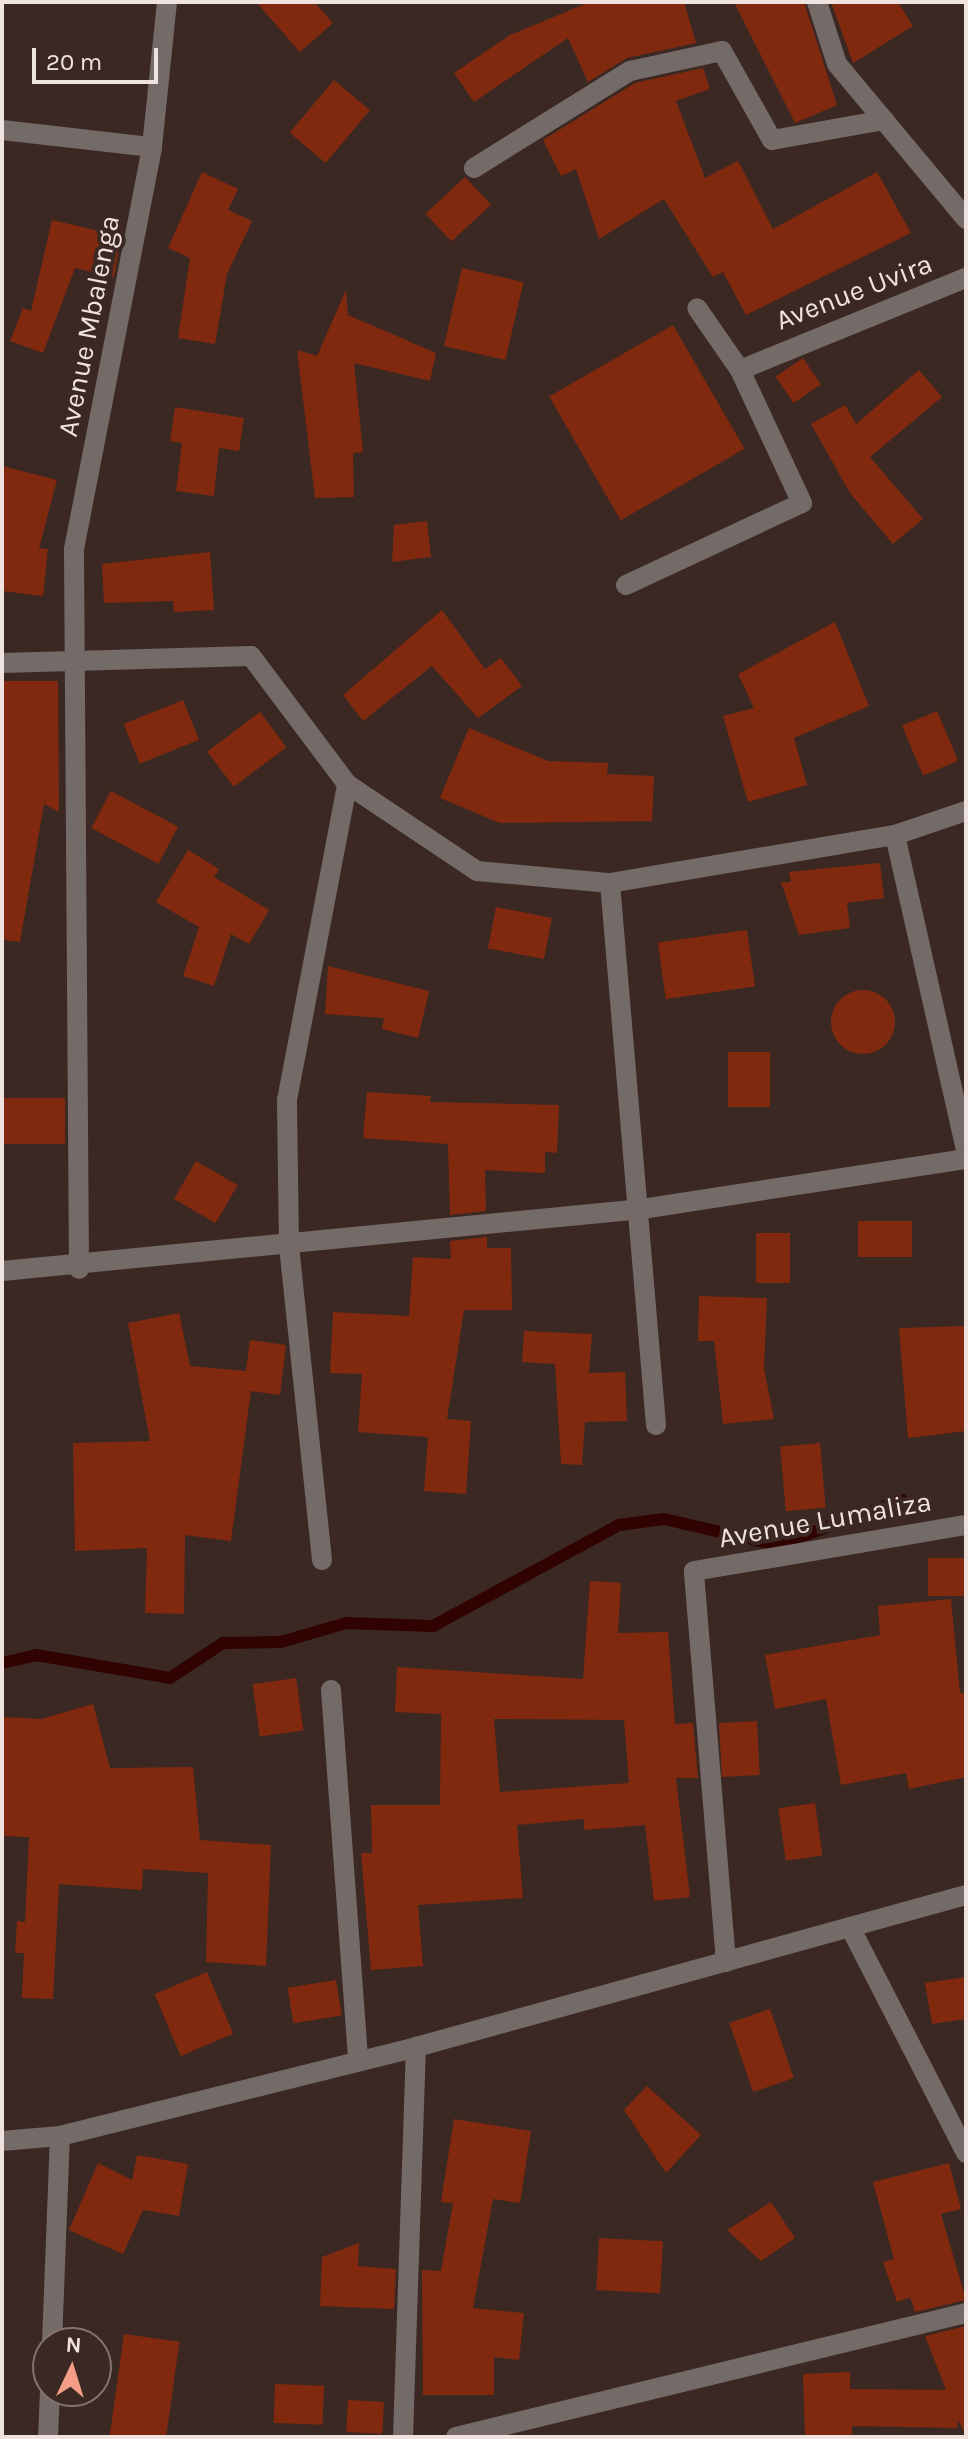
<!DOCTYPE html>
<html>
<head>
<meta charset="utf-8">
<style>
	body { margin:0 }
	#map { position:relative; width:968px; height:2439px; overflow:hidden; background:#3b2823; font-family:Karla,sans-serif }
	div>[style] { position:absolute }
	.stream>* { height:12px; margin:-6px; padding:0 6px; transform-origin:6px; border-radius:6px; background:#300300 }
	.building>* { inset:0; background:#81290e; transform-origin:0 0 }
	.round { border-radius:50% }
	.minor>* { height:20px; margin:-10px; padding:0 10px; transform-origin:10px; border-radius:10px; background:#746a67 }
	span { translate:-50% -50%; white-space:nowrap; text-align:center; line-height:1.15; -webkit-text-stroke:8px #3b2823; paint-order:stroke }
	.street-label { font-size:28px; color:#f0e3df }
	.frame { position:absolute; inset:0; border:4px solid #f0e3df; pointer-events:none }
	.north { position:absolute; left:32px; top:2327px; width:80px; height:80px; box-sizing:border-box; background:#3b2823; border:2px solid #83736e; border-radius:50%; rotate:4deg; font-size:22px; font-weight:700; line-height:32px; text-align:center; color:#f0e3df }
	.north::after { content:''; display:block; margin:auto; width:28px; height:36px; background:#f49e87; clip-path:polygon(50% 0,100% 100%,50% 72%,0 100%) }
	.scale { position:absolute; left:32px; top:48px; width:126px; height:36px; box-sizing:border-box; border:4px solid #f0e3df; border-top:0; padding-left:10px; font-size:24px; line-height:28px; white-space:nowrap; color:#f0e3df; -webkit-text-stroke:6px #3b2823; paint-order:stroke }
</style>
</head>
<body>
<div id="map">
	<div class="stream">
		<i style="left:2px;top:1663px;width:35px;rotate:-13deg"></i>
		<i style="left:36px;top:1655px;width:136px;rotate:9.7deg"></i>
		<i style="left:170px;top:1678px;width:64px;rotate:-33.4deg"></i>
		<i style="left:223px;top:1643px;width:58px;rotate:-1deg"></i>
		<i style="left:281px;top:1642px;width:68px;rotate:-16.3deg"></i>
		<i style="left:346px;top:1623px;width:87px;rotate:2deg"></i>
		<i style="left:433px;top:1626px;width:212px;rotate:-28.5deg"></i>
		<i style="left:619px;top:1525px;width:45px;rotate:-7.6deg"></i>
		<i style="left:664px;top:1519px;width:116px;rotate:13deg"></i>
		<i style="left:777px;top:1545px;width:133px;rotate:-19.8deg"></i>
	</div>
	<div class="building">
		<i style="clip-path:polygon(256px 2px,314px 2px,333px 23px,300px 52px)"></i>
		<i style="clip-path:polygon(590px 2px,684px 2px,696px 43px,627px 58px,588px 82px,568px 38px,474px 102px,454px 73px,510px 35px)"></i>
		<i style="clip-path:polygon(734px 2px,804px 2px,837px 105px,795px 123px)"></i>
		<i style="clip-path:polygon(831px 2px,898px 2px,913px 26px,853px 63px)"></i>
		<i style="clip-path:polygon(703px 68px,710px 89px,676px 101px,705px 178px,738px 161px,773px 229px,877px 172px,911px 233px,746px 315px,723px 272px,713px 277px,664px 199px,599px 239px,576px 169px,561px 176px,543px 140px,635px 83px)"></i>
		<i style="left:334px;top:80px;width:47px;height:69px;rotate:40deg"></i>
		<i style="clip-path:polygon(202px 172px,238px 189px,228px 210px,252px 221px,227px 274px,215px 344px,178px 338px,190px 258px,168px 248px)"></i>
		<i style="left:465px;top:177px;width:38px;height:54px;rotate:47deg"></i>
		<i style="clip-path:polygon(52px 220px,121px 236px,114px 277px,75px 268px,43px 353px,10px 341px,23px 308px,31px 311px)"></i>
		<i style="left:462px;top:268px;width:63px;height:80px;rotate:13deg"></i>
		<i style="clip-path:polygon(346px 290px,348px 315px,436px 353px,430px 381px,354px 363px,363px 452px,353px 453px,354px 497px,315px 498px,297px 350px,317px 356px)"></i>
		<i style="left:673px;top:325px;width:143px;height:143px;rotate:60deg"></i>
		<i style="left:803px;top:358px;width:32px;height:33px;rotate:56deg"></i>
		<i style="clip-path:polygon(919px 370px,942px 397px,870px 457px,923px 519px,893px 544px,850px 493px,811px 424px,845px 405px,856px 424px)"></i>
		<i style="clip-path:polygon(175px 407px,244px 418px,239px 451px,219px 448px,214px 496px,176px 491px,182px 443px,170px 441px)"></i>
		<i style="clip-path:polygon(2px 466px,57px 480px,39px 548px,48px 549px,43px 596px,2px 591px)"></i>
		<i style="clip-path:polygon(427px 521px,431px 557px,392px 562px,394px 525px)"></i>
		<i style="clip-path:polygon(210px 552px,214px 610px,174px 612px,173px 601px,104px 603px,102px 564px)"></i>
		<i style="clip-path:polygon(442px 610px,485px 669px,501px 658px,522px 686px,478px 718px,432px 666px,363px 721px,343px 695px)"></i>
		<i style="clip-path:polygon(835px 622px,869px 706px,794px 738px,807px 785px,748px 802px,723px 716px,754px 708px,738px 674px)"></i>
		<i style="clip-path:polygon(2px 681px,58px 681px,59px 812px,44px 804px,20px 942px,2px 940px)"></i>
		<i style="left:183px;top:700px;width:43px;height:64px;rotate:68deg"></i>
		<i style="left:937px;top:711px;width:54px;height:38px;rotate:67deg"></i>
		<i style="left:260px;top:712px;width:44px;height:66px;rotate:53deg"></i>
		<i style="clip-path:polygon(469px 728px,548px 761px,608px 763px,607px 774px,654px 776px,652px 821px,500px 823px,440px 798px)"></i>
		<i style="left:111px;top:791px;width:76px;height:42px;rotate:28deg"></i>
		<i style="clip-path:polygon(188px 850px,219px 869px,214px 877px,269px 910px,249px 944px,231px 934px,214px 986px,183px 976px,199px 927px,156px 902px)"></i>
		<i style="clip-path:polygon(880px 863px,884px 898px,847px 903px,850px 928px,799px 935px,781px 882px,791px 882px,789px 872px)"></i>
		<i style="left:496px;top:907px;width:57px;height:42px;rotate:11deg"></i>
		<i style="left:747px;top:930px;width:57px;height:90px;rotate:82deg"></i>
		<i style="clip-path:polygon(328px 966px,429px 991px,418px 1038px,382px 1029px,384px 1018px,325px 1014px)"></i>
		<i class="round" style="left:831px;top:990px;width:64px;height:64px"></i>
		<i style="left:728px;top:1052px;width:42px;height:55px"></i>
		<i style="clip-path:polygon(367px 1092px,431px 1096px,430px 1102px,559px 1105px,557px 1153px,545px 1152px,545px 1173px,485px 1170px,486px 1211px,450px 1215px,448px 1144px,363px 1138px)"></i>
		<i style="left:2px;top:1098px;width:63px;height:46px"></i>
		<i style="left:196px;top:1161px;width:48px;height:44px;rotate:30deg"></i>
		<i style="left:858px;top:1221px;width:54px;height:36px"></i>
		<i style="left:756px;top:1233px;width:34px;height:50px"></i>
		<i style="clip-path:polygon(487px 1237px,487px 1248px,511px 1248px,512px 1310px,464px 1310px,447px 1419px,471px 1421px,466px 1494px,424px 1491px,428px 1437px,358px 1432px,362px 1374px,330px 1373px,333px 1312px,409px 1316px,413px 1257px,451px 1259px,450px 1241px)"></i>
		<i style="clip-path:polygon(699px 1296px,767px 1298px,764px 1368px,774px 1419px,723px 1424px,714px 1341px,698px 1341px)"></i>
		<i style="clip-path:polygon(179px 1313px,190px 1366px,246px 1371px,250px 1340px,286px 1345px,280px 1395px,251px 1391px,231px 1541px,185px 1535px,184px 1614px,145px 1613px,147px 1548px,75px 1551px,73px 1443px,150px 1441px,128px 1323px)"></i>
		<i style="clip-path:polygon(966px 1326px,966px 1431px,908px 1438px,899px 1328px)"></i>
		<i style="clip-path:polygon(524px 1331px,592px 1334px,589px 1373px,625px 1372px,627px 1421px,585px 1422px,582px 1465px,561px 1464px,555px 1364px,522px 1362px)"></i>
		<i style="left:820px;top:1443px;width:65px;height:40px;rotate:85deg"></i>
		<i style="left:966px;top:1558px;width:38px;height:38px;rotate:90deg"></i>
		<i style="clip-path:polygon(evenodd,590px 1581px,621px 1583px,618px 1633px,668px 1632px,675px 1724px,693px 1723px,698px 1778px,676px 1778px,690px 1897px,654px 1901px,645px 1825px,584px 1830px,584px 1819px,517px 1825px,523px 1898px,418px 1905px,423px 1966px,371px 1970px,361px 1853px,372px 1853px,371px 1805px,440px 1805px,441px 1714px,395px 1712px,397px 1667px,583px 1679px,590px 1581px,494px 1719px,624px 1720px,629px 1783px,500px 1792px,494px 1719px)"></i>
		<i style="clip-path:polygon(951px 1599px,960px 1693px,966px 1692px,966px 1777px,909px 1789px,906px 1773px,841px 1785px,826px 1699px,775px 1709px,765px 1655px,880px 1635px,878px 1606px)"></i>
		<i style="left:296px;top:1678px;width:53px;height:44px;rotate:82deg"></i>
		<i style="clip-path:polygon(93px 1704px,110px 1768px,193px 1767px,200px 1840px,271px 1845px,266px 1966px,206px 1962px,208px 1873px,143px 1869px,142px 1890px,59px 1884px,53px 1999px,22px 1998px,24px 1953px,15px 1953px,17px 1921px,25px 1922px,29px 1837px,2px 1836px,2px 1717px,41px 1719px)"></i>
		<i style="left:757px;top:1721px;width:54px;height:38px;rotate:87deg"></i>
		<i style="left:815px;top:1803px;width:53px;height:37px;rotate:82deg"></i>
		<i style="left:207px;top:1972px;width:67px;height:57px;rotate:67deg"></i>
		<i style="clip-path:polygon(966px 1977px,966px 2019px,932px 2024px,925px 1983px)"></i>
		<i style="left:336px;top:1980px;width:36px;height:49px;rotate:81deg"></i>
		<i style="left:770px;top:2009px;width:73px;height:43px;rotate:71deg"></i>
		<i style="clip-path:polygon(647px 2086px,701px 2135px,666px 2173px,624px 2110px)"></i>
		<i style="clip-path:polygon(454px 2119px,531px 2131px,520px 2203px,493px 2199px,473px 2308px,524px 2313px,519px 2360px,494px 2357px,494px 2395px,423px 2395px,422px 2270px,441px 2271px,453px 2203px,441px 2202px)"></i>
		<i style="clip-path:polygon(137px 2155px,188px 2164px,179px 2216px,143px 2210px,123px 2254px,69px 2230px,98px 2163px,132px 2180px)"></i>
		<i style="clip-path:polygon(949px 2163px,961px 2209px,941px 2214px,966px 2300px,915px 2312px,910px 2297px,897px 2302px,883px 2262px,894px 2259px,873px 2182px)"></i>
		<i style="clip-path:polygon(771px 2202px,795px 2238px,761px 2261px,727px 2230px)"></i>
		<i style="left:599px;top:2238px;width:64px;height:52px;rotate:3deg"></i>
		<i style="clip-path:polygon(359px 2243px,358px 2266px,396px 2269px,394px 2309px,320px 2306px,322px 2257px)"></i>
		<i style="clip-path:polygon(966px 2326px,966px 2435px,958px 2420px,957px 2428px,852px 2426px,852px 2437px,805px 2437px,803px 2374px,850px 2372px,850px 2389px,946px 2390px,925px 2336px)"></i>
		<i style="left:124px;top:2334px;width:56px;height:104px;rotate:8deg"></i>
		<i style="left:275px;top:2384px;width:49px;height:39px;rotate:2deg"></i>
		<i style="left:348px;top:2400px;width:36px;height:32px;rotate:3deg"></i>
	</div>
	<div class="minor">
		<i style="left:817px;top:2px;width:65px;rotate:72.1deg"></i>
		<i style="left:837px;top:64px;width:202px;rotate:50.2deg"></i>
		<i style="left:2px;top:130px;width:151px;rotate:6.5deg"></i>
		<i style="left:474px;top:168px;width:184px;rotate:-31.9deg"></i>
		<i style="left:630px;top:71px;width:94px;rotate:-12.3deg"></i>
		<i style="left:722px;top:51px;width:102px;rotate:60.7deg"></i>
		<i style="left:772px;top:140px;width:114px;rotate:-10.1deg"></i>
		<i style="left:740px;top:370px;width:244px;rotate:-22.2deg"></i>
		<i style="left:626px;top:585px;width:194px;rotate:-25deg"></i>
		<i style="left:802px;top:503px;width:147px;rotate:-115deg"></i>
		<i style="left:740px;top:370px;width:75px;rotate:-124.7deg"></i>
		<i style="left:2px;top:663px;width:249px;rotate:-1.6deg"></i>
		<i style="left:251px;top:656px;width:160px;rotate:53.1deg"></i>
		<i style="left:347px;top:784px;width:156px;rotate:33.8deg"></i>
		<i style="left:477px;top:871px;width:134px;rotate:5.2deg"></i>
		<i style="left:610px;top:883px;width:289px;rotate:-9.6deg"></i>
		<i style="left:895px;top:835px;width:75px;rotate:-18.7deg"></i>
		<i style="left:895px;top:835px;width:324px;rotate:77.3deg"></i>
		<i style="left:610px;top:883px;width:544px;rotate:85.15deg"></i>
		<i style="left:79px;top:1269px;width:720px;rotate:-90.4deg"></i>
		<i style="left:74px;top:549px;width:409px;rotate:-79deg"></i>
		<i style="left:152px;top:147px;width:146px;rotate:-84.1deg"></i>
		<i style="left:2px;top:1271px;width:643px;rotate:-5.53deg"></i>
		<i style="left:642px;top:1209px;width:328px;rotate:-8.8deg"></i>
		<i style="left:322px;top:1560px;width:315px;rotate:-96deg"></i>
		<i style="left:289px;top:1247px;width:147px;rotate:-90.8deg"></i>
		<i style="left:287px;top:1100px;width:322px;rotate:-79.2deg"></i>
		<i style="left:331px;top:1690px;width:372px;rotate:85.8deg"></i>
		<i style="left:850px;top:1927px;width:254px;rotate:62.8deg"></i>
		<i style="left:726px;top:1962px;width:392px;rotate:-94.7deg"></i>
		<i style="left:694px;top:1571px;width:276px;rotate:-9.6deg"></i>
		<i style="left:2px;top:2141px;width:58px;rotate:-4.9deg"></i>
		<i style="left:60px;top:2136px;width:367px;rotate:-14deg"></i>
		<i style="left:416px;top:2047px;width:571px;rotate:-15.45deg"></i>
		<i style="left:52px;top:2343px;width:207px;rotate:-87.8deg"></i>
		<i style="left:48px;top:2437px;width:46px;rotate:-87.5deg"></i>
		<i style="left:403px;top:2437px;width:390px;rotate:-88.1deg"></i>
		<i style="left:456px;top:2437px;width:525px;rotate:-13.67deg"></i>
	</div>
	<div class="street-label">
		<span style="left:854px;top:292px;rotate:-21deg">Avenue Uvira</span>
		<span style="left:89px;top:326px;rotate:-79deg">Avenue Mbalenga</span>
		<span style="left:825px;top:1520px;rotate:-10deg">Avenue Lumaliza</span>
	</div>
	<div class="frame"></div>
	<div class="north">N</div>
	<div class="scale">20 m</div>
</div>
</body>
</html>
